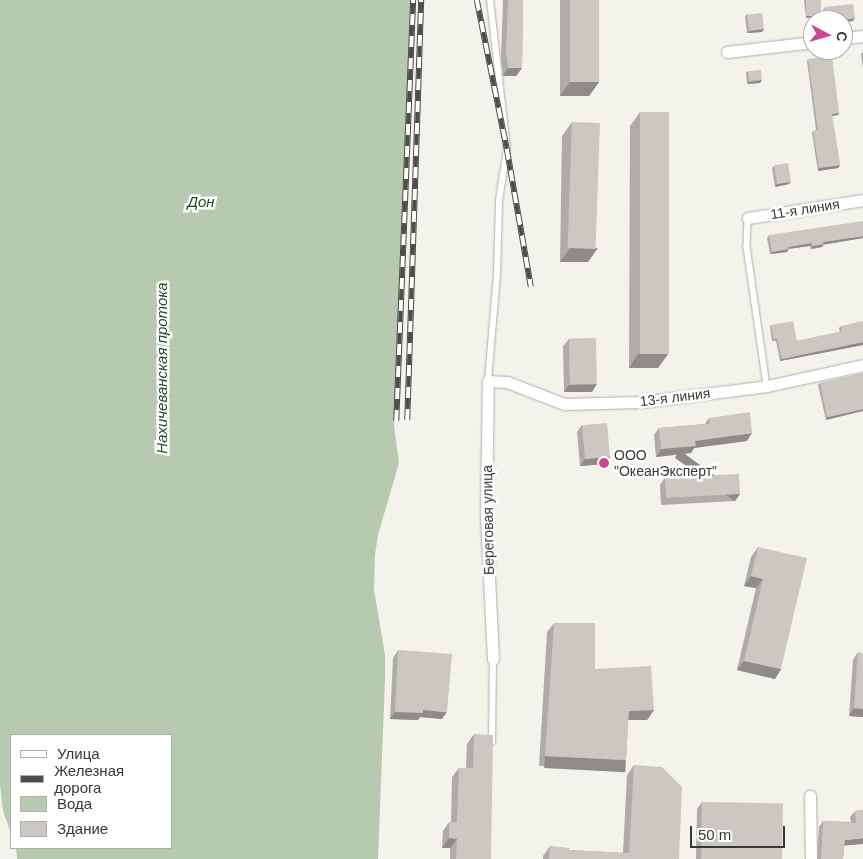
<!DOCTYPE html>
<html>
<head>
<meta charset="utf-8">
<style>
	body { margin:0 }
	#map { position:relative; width:863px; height:859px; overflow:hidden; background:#f4f3eb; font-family:Arial,sans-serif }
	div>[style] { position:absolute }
	.water>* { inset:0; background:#b7caaf }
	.roads { filter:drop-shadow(0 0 1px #b1afa8) drop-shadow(0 0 1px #b1afa8) }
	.lane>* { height:5.5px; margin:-2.75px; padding:0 2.75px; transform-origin:2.75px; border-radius:2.75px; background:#fff }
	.street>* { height:11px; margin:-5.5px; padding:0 5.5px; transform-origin:5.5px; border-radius:5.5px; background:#fff }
	.rail>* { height:5.5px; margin-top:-2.75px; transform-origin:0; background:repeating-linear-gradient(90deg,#fff 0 11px,#4d4d49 0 22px); box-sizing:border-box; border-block:1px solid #4d4d49 }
	.wall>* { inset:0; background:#afaba6 }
	.shaded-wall>* { inset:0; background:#8f8b87; transform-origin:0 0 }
	.building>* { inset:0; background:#ccc7c1; transform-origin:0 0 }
	.dots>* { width:14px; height:14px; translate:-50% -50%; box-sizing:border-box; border:2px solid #fff; border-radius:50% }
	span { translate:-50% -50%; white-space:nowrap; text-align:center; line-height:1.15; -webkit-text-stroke:5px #fff; paint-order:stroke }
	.street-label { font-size:14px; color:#373734 }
	.poi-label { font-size:14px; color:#373734 }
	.left { translate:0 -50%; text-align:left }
	.water-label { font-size:15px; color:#2c4820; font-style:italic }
	.legend { position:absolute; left:10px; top:734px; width:162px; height:115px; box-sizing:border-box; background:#fff; border:1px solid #afafae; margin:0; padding:6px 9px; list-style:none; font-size:15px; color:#373734 }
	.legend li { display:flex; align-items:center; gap:10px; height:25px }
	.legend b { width:25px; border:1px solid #afafae }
	.north { position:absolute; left:803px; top:10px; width:50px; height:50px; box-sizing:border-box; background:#fff; border:1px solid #afafae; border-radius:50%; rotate:96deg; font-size:14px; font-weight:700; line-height:20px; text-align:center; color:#373734 }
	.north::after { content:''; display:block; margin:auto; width:18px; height:22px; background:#ca478d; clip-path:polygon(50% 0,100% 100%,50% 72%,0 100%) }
	.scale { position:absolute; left:690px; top:826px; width:95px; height:22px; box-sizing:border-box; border:2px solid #373734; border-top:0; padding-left:6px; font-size:15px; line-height:18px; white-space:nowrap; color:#373734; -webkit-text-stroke:4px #fff; paint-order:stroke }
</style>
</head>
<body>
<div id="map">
	<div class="water">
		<i style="clip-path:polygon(0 0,411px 0,394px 426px,399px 463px,378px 535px,375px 555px,374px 590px,385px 655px,385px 681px,378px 859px,17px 859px,16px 848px,171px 848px,171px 735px,11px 735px,11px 833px,3px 811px,0 785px)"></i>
	</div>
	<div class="roads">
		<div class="lane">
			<i style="left:748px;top:218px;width:29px;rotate:92deg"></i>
			<i style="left:747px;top:247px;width:140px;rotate:81.8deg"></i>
			<i style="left:488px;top:381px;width:107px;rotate:-85.2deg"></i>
			<i style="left:497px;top:274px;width:73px;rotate:-88.4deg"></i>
			<i style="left:499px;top:201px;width:53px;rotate:-81.3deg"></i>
			<i style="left:507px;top:149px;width:150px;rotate:-96.5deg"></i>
			<i style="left:492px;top:742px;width:83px;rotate:-89.3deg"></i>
		</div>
		<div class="street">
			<i style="left:843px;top:38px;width:20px;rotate:-6deg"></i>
			<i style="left:727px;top:52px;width:87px;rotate:-6.6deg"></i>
			<i style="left:748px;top:218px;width:116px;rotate:-8.9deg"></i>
			<i style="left:493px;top:659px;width:142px;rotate:-92.8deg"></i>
			<i style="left:486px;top:517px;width:136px;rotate:-89.2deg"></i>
			<i style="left:488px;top:381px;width:19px;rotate:3deg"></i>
			<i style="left:507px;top:382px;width:61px;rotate:21.1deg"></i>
			<i style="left:564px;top:404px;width:77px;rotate:-1.5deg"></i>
			<i style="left:641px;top:402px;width:127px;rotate:-7.2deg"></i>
			<i style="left:767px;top:386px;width:98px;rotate:-12.3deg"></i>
			<i style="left:810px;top:796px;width:63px;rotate:89.1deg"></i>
		</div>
	</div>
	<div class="rail">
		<i style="left:477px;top:0;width:152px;rotate:78.6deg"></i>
		<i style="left:507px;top:149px;width:140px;rotate:80.1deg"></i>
		<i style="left:407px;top:420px;width:420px;rotate:-88.1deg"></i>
		<i style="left:396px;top:421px;width:421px;rotate:-87.7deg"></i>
	</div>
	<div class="wall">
		<i style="clip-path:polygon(503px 0,523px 0,522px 68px,516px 76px,503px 76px,501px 58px)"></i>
		<i style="clip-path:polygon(560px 0,599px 0,599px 82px,589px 96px,560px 96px)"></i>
		<i style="clip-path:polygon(804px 0,821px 0,821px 16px,806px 18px)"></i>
		<i style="clip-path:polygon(825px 7px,853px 21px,843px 22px,843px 20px,824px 20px,823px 10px)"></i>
		<i style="clip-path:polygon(747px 14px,764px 29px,762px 32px,747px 33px,745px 17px)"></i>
		<i style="clip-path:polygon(863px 52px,863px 68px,861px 54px)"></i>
		<i style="clip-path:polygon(808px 59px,839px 113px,838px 115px,832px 116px,840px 165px,838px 168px,818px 171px,812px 133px,813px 131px,816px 130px,807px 61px)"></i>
		<i style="clip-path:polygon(748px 71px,762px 80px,760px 83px,747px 84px,746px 73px)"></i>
		<i style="clip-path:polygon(640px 112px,668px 354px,658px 368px,629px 368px,630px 126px)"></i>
		<i style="clip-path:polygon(572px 122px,588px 262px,560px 262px,562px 136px)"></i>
		<i style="clip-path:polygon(774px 166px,789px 184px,775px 187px,772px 168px)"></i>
		<i style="clip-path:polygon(769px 235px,863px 238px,824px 244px,822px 247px,811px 249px,810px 246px,789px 249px,787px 252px,770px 254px,767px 238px)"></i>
		<i style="clip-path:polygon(771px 325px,797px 341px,840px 332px,839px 328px,841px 326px,863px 345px,780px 361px,776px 341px,772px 341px,770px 327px)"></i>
		<i style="clip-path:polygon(569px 339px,592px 392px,564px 392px,563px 346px)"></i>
		<i style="clip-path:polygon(863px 373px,826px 420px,818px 385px,820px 383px)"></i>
		<i style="clip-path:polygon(709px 418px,747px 441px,694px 448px,691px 453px,656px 457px,654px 435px,659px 428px,705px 424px)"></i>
		<i style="clip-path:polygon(582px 425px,610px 457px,605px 464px,580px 466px,577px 432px)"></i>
		<i style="clip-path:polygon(665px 477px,740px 494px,735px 501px,661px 505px,660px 485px)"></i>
		<i style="clip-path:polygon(758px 547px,781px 669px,775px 679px,737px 670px,756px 588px,744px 586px,751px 557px)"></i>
		<i style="clip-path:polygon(554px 623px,595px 669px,654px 710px,647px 720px,628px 720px,626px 760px,620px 770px,539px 766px,547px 632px)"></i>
		<i style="clip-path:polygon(398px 650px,442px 719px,420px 717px,418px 720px,390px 719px,393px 658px)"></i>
		<i style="clip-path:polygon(858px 652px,863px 717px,849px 716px,853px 660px)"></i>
		<i style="clip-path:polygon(474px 734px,491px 859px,450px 859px,450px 848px,442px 848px,443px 831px,449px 822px,451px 822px,452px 777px,459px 768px,466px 768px,467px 744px)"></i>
		<i style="clip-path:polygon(634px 765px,679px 859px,543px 859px,543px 856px,550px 846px,569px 850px,623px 853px,627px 775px)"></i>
		<i style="clip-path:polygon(702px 802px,782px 859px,696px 859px,697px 809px)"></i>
		<i style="clip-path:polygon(863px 810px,844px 846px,843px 859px,817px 859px,819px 827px,823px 821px,851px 822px,850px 817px,855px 811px)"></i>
	</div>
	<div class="shaded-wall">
		<i style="clip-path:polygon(822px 14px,821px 16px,806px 18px,807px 16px)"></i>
		<i style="clip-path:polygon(855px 18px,853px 21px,843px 22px,843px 20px)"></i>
		<i style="clip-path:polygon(764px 29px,762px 32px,747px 33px,749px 31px)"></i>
		<i style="clip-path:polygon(508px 68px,522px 68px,516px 76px,503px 76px)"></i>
		<i style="clip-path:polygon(762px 80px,760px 83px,747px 84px,749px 82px)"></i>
		<i style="clip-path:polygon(570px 82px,599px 82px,589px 96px,560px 96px)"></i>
		<i style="clip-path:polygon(839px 113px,838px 115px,830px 116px,832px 114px)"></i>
		<i style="clip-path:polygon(840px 165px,838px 168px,818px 171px,819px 168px)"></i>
		<i style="clip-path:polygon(791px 182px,789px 184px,775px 187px,777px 184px)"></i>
		<i style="clip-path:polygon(863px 236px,863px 238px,822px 245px,823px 242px)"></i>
		<i style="clip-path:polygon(812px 243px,810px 246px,786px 249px,788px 247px)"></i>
		<i style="clip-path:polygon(824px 244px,822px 247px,811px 249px,812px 246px)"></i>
		<i style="clip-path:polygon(570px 248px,598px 248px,588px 262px,560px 262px)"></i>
		<i style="clip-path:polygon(789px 249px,787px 252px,770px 254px,772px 252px)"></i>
		<i style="clip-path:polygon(863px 342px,863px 345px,780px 361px,782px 359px)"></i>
		<i style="clip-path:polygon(638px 354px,668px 354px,658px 368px,629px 368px)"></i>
		<i style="clip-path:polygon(597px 384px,592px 392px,564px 392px,569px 385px)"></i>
		<i style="clip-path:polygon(863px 409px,863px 411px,826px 420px,827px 417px)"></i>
		<i style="clip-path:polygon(752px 433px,747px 441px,694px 448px,691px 453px,656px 457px,661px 449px,695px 441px)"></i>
		<i style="clip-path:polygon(610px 457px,605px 464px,580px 466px,585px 459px)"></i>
		<i style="left:740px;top:494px;width:9px;height:74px;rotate:126deg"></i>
		<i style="clip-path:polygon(751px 576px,763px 579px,756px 588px,744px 586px)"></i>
		<i style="clip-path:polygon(744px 661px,781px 669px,775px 679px,737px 670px)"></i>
		<i style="clip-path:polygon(854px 708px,863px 709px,863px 717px,849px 716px)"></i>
		<i style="clip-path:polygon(423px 710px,447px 712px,442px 719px,420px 717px,418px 720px,390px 719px,395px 712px)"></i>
		<i style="clip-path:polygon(654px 710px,647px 720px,622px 720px,629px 711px)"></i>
		<i style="left:545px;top:756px;width:81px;height:12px;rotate:3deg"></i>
		<i style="clip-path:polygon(449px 838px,457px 839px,450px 848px,442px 848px)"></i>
		<i style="clip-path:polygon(863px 838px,863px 844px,840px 846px,845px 840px)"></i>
	</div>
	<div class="building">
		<i style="clip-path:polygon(508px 0,523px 0,522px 68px,508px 68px,506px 51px)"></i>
		<i style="left:570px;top:0;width:29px;height:82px"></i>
		<i style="left:806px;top:0;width:15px;height:16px"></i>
		<i style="clip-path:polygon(853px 4px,855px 18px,840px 20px,826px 20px,825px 7px)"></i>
		<i style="left:762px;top:13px;width:16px;height:15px;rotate:83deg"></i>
		<i style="clip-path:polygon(832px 56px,839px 113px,832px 114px,840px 165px,819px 168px,813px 131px,818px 130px,808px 59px)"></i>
		<i style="left:761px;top:70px;width:10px;height:13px;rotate:84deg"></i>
		<i style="left:640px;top:112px;width:29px;height:242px"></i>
		<i style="left:572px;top:122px;width:28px;height:126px;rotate:2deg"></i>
		<i style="left:788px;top:163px;width:19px;height:14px;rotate:81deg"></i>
		<i style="clip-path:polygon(863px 221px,863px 236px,823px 242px,824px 244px,812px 246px,812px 243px,788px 247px,789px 249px,772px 252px,769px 235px)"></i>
		<i style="clip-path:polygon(793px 321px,797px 341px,842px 331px,841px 326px,863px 321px,863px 342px,782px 359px,777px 338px,774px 339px,771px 325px)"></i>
		<i style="left:596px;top:338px;width:46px;height:27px;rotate:89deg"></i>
		<i style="clip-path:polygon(863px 373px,863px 409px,827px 417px,820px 383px)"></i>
		<i style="clip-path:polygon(750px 412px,752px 433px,695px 441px,696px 446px,661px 449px,659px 428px,710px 424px,709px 418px)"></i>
		<i style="left:607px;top:423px;width:34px;height:25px;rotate:85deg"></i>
		<i style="left:739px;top:474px;width:20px;height:74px;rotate:87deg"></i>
		<i style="clip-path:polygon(758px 547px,807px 558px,781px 669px,744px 661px,763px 579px,751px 576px)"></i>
		<i style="clip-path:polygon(554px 623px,595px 623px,595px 669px,651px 666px,654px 710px,629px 711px,626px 760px,545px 756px)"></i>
		<i style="clip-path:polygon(398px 650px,452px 654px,447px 712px,423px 710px,423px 713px,395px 712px)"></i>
		<i style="clip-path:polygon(858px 652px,863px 653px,863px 709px,854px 708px)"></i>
		<i style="clip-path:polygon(474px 734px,493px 735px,491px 859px,456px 859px,457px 839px,449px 838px,449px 822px,457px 822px,459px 768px,473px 768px)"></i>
		<i style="clip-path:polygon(634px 765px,662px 767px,682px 787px,679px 859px,549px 859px,550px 846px,570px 848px,569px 850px,629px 853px)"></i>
		<i style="left:702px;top:802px;width:81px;height:57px;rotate:1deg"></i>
		<i style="clip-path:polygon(863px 810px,863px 838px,845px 840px,843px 859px,821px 859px,823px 821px,856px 823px,855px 811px)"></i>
	</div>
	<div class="dots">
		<i style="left:604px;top:463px;background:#ca478d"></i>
	</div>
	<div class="street-label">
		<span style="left:805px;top:209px;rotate:-9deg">11-я линия</span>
		<span style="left:675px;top:397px;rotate:-7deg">13-я линия</span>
		<span style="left:488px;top:520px;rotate:-91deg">Береговая улица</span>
	</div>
	<div class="poi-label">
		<span class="left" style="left:614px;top:463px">ООО<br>"ОкеанЭксперт"</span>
	</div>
	<div class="water-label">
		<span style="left:201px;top:202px">Дон</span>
		<span style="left:162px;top:368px;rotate:-90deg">Нахичеванская протока</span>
	</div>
	<ul class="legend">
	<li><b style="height:6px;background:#fff"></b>Улица</li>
	<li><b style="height:6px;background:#4d4d49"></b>Железная дорога</li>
	<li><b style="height:14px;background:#b7caaf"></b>Вода</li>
	<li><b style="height:14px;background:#ccc7c1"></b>Здание</li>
	</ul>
	<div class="north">С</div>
	<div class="scale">50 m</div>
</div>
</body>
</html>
